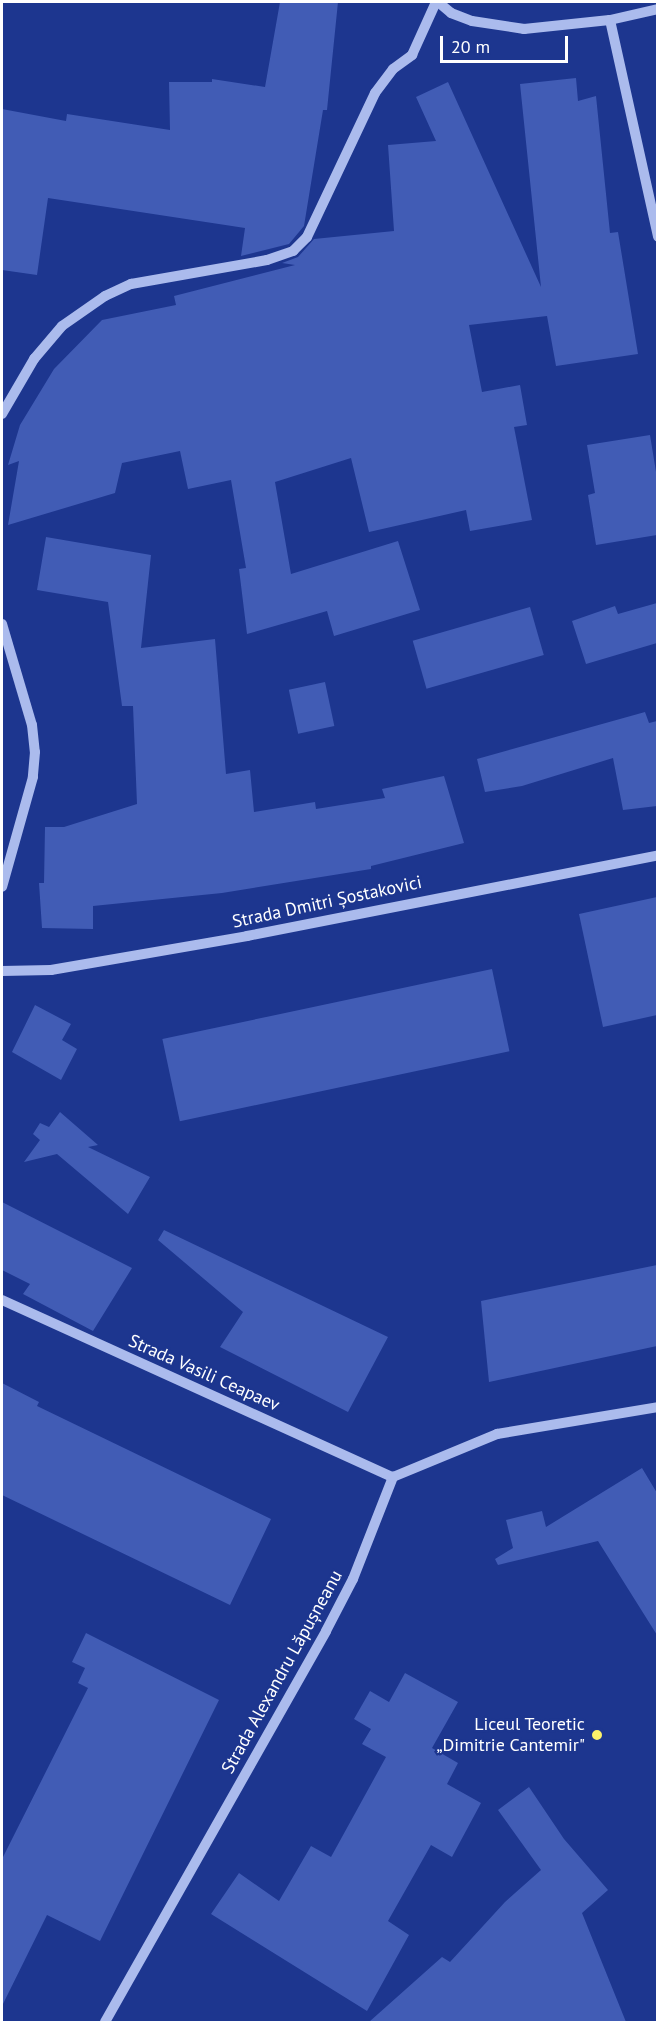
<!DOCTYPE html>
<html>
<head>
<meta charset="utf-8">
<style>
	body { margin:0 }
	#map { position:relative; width:659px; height:2024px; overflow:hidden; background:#1d368f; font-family:"PT Sans",sans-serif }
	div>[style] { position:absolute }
	.building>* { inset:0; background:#415cb5; transform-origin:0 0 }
	.minor>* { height:10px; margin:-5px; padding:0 5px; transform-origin:5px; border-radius:5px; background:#abbbed }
	.dots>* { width:16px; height:16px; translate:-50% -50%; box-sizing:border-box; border:3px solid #1d368f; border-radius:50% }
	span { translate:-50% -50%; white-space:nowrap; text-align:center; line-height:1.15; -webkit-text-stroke:4.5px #1d368f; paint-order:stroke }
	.street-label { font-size:18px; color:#fff }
	.poi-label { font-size:18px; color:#fff }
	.right { translate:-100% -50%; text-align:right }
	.frame { position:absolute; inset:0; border:3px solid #fff; pointer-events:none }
	.scale { position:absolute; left:440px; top:36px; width:128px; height:27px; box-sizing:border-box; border:3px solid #fff; border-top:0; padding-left:8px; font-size:18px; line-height:21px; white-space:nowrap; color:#fff; -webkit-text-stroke:4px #1d368f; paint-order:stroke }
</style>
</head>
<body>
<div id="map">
	<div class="building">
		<i style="clip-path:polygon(280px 2px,338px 2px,327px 110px,323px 110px,304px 226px,289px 244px,241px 256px,245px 228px,48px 198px,37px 275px,2px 270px,2px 109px,66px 121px,67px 114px,170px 130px,169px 82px,212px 82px,212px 79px,265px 87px)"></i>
		<i style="clip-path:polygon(576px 78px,578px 101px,596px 96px,610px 233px,618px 232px,638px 354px,556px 366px,547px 316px,469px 325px,482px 392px,520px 385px,527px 425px,514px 427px,532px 520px,470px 531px,466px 510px,369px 532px,351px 458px,275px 482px,291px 574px,398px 541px,420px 610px,334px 636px,327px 611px,247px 634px,239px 569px,246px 568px,231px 480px,188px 489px,180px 451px,122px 463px,115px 493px,8px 525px,19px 461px,8px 465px,20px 425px,54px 369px,102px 320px,176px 305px,174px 296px,295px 265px,282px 263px,298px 257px,314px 239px,394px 231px,388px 145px,436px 141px,416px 97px,448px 82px,541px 287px,520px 84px)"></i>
		<i style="clip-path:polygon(650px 435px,657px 478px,657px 535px,596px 545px,588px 495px,595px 493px,587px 445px)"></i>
		<i style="clip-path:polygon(46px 537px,151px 555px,141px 648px,215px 639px,226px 774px,250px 770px,254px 812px,315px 802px,316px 809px,385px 798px,382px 789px,444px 776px,464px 843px,371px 866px,371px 869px,222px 893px,93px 906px,93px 929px,42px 928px,39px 883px,44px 883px,45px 827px,64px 827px,137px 804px,133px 706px,122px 706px,108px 602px,37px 590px)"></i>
		<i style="clip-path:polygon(657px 603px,657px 643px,586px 664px,572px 621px,615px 606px,618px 614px)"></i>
		<i style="left:530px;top:607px;width:50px;height:122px;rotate:74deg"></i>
		<i style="left:325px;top:682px;width:45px;height:37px;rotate:78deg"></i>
		<i style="clip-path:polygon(645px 712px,649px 723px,657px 721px,657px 806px,623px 810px,613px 758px,522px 786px,485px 792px,477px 759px)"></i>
		<i style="clip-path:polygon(657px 897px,657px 1015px,603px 1027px,579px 914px)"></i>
		<i style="left:492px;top:969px;width:84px;height:337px;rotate:78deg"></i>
		<i style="clip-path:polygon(35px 1005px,71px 1024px,62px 1040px,77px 1049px,61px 1080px,12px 1052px)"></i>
		<i style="clip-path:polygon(60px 1112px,98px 1145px,88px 1147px,150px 1177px,128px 1214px,57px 1154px,24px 1162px,40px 1140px,33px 1134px,40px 1123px,49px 1127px)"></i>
		<i style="clip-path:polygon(2px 1202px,132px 1268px,93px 1331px,23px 1294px,30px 1284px,2px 1270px)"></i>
		<i style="clip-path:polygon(164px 1230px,388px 1337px,348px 1412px,220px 1347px,243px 1312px,158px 1240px)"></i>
		<i style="clip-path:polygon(657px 1265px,657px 1346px,489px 1382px,481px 1301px)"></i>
		<i style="clip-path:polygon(2px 1383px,39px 1402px,37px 1406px,271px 1519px,230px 1605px,2px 1495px)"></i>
		<i style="clip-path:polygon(642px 1468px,657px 1493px,657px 1635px,598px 1541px,498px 1565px,495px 1559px,513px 1548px,506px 1520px,542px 1511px,546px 1527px)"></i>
		<i style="clip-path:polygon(86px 1633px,219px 1700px,100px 1941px,47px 1915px,2px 2006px,2px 1859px,88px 1688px,78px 1683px,85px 1668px,72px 1662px)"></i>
		<i style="clip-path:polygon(405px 1673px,458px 1702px,432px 1748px,458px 1763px,447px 1784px,481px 1803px,452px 1857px,431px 1845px,388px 1921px,409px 1935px,367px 2011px,211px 1914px,239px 1873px,279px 1901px,311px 1846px,331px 1857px,386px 1757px,362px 1744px,371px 1729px,354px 1719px,370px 1691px,389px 1702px)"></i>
		<i style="clip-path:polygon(529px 1787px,564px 1839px,608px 1890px,582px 1913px,626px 2022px,369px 2022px,442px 1957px,450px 1962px,505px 1902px,541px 1870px,498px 1810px)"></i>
	</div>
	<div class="minor">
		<i style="left:438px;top:2px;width:17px;rotate:40deg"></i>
		<i style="left:451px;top:13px;width:22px;rotate:21deg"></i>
		<i style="left:472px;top:21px;width:53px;rotate:8.7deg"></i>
		<i style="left:524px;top:29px;width:86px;rotate:-6deg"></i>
		<i style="left:610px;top:20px;width:49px;rotate:-12.9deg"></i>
		<i style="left:610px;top:20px;width:222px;rotate:77.5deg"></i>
		<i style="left:2px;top:414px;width:64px;rotate:-59.8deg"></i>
		<i style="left:34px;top:359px;width:43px;rotate:-49.7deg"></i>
		<i style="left:62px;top:326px;width:52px;rotate:-34.9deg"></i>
		<i style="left:105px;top:296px;width:29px;rotate:-25deg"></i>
		<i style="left:131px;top:284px;width:138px;rotate:-10deg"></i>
		<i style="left:267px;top:260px;width:28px;rotate:-19deg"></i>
		<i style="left:293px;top:251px;width:20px;rotate:-45deg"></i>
		<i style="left:307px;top:237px;width:159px;rotate:-64.7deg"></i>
		<i style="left:375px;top:93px;width:30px;rotate:-53deg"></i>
		<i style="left:393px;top:69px;width:24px;rotate:-36deg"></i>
		<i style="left:412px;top:55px;width:58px;rotate:-65.6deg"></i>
		<i style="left:2px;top:624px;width:105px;rotate:73.5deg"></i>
		<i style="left:32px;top:725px;width:27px;rotate:84deg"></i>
		<i style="left:35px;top:752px;width:25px;rotate:95deg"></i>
		<i style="left:33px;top:777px;width:114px;rotate:105.7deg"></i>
		<i style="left:2px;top:971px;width:49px;rotate:-1.2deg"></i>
		<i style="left:51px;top:970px;width:199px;rotate:-9.8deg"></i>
		<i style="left:247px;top:936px;width:419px;rotate:-11.1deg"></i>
		<i style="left:2px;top:1300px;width:429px;rotate:24.4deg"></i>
		<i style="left:105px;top:2022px;width:449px;rotate:-60.5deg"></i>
		<i style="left:326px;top:1631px;width:59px;rotate:-62.6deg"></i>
		<i style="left:353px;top:1579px;width:110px;rotate:-68.6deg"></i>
		<i style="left:393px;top:1477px;width:113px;rotate:-22.5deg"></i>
		<i style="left:497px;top:1434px;width:163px;rotate:-9.5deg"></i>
	</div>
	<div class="dots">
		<i style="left:597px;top:1735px;background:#fdf26a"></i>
	</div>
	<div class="street-label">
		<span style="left:327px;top:902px;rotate:-12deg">Strada Dmitri Șostakovici</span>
		<span style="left:204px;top:1373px;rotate:24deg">Strada Vasili Ceapaev</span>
		<span style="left:282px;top:1672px;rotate:-61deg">Strada Alexandru Lăpușneanu</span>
	</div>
	<div class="poi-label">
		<span class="right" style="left:585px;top:1735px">Liceul Teoretic<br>„Dimitrie Cantemir"</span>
	</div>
	<div class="frame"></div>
	<div class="scale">20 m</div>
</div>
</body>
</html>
